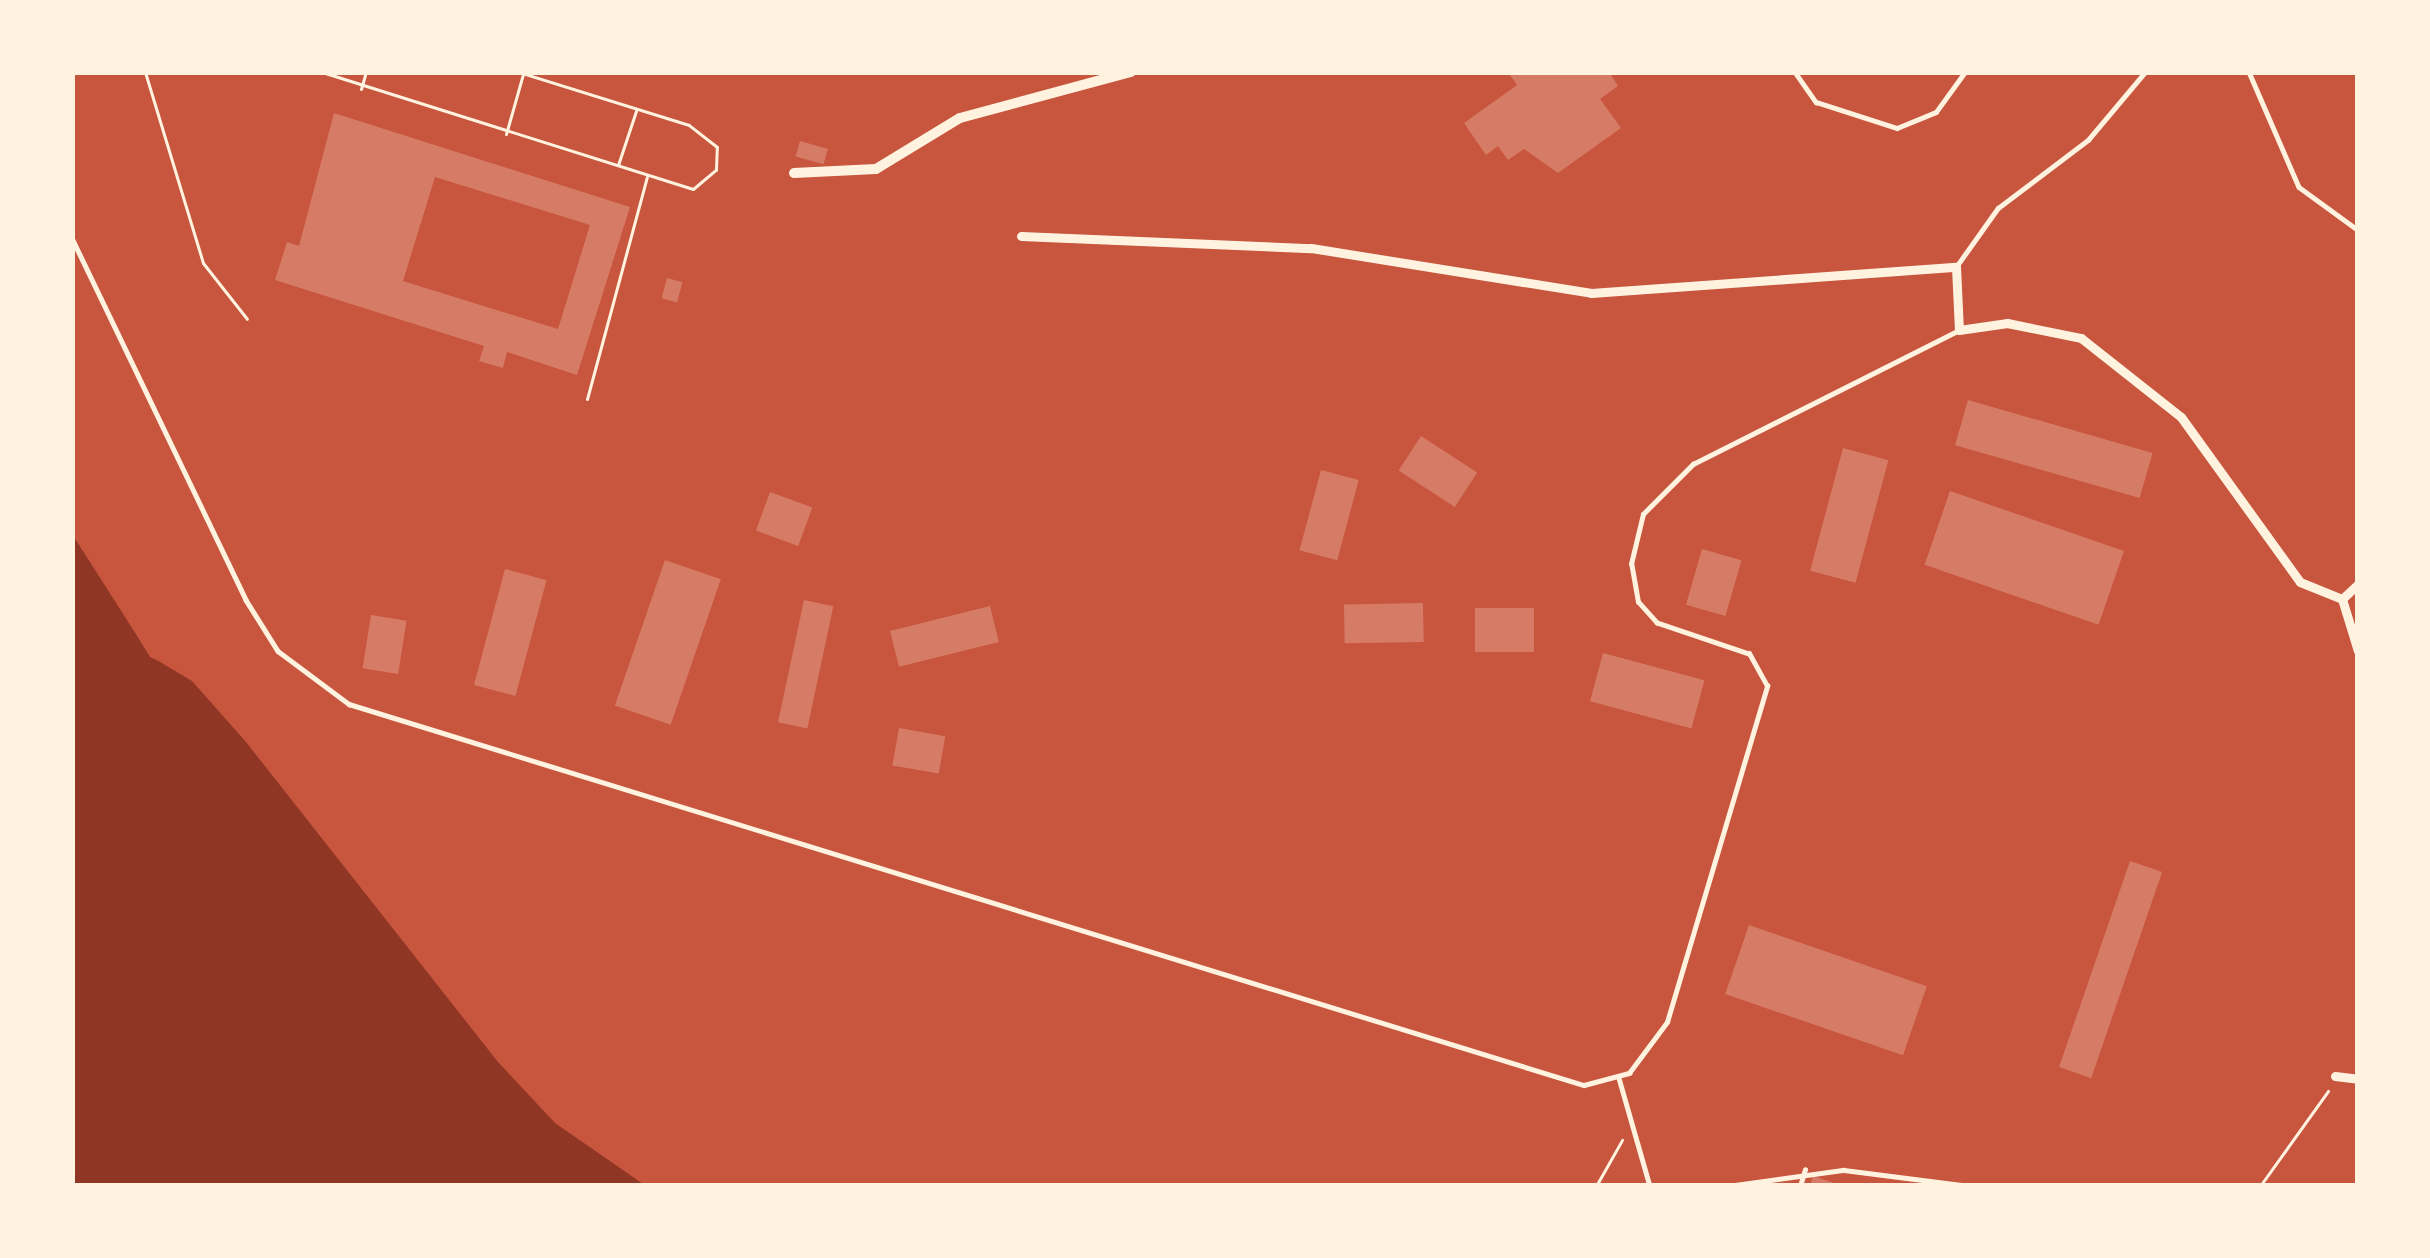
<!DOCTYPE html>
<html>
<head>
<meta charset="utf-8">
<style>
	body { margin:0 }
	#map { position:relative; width:2430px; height:1258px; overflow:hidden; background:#c8553d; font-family:"Fira Sans Condensed",sans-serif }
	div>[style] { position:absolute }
	.water>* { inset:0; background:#8f3625 }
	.pier>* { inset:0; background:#c8553d }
	.building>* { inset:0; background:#d67c66; transform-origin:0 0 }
	.path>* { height:3px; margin:-1.5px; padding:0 1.5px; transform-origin:1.5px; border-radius:1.5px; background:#fff3e0 }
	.service>* { height:4.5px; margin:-2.25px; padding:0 2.25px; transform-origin:2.25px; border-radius:2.25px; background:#fff3e0 }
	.minor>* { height:9px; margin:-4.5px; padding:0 4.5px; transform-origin:4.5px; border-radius:4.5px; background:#fff3e0 }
	.tertiary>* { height:10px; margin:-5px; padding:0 5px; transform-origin:5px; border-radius:5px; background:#fff3e0 }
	span { translate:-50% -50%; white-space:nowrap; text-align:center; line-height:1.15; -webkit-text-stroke:9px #fff3e0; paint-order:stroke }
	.frame { position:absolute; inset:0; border:75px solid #fff3e0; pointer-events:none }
</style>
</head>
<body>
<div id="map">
	<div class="water">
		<i style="clip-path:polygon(72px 534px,150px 656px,192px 681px,246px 742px,498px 1062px,555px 1123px,646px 1186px,72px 1186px)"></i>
	</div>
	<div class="pier">
		<i style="clip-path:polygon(72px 528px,154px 652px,197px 678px,150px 657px)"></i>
	</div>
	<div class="building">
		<i style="clip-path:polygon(1508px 72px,1609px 72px,1618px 86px,1600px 99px,1621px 128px,1558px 173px,1524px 149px,1508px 160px,1498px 146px,1486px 155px,1464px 123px,1517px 85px)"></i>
		<i style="clip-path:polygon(evenodd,334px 113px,630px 207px,577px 375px,507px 352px,503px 368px,479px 361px,484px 346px,275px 280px,287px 242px,299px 246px,334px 113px,435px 177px,590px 225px,558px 329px,403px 281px,435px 177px)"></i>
		<i style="left:800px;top:141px;width:29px;height:16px;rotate:16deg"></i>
		<i style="left:667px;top:278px;width:16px;height:21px;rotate:15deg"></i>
		<i style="left:1968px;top:400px;width:192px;height:47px;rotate:16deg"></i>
		<i style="left:1421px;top:436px;width:67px;height:41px;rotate:33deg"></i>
		<i style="left:1843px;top:448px;width:47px;height:127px;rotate:15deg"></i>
		<i style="left:1321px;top:470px;width:39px;height:83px;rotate:15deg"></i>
		<i style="left:1950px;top:491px;width:184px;height:78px;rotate:19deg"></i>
		<i style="left:770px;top:492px;width:45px;height:41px;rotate:20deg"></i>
		<i style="left:1702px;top:549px;width:41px;height:58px;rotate:16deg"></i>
		<i style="left:665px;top:560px;width:59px;height:154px;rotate:19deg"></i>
		<i style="left:505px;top:569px;width:43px;height:120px;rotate:15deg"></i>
		<i style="left:804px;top:600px;width:30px;height:125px;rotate:12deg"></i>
		<i style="left:1423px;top:603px;width:39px;height:79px;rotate:89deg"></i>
		<i style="left:990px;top:606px;width:37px;height:103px;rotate:76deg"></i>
		<i style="left:1534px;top:608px;width:44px;height:59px;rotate:90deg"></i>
		<i style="left:371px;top:615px;width:36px;height:54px;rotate:9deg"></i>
		<i style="left:1603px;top:653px;width:105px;height:50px;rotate:15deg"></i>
		<i style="left:899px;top:728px;width:47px;height:38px;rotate:10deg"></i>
		<i style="left:2130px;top:861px;width:34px;height:218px;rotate:19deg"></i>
		<i style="left:1749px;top:925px;width:188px;height:73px;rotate:19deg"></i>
		<i style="clip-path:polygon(1813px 1176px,1840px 1185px,1840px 1186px,1810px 1186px)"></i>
	</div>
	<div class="path">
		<i style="left:145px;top:72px;width:200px;rotate:73.1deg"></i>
		<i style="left:203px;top:263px;width:71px;rotate:51.8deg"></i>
		<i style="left:322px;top:72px;width:389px;rotate:17.5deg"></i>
		<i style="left:693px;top:189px;width:30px;rotate:-40deg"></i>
		<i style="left:716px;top:170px;width:23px;rotate:-88deg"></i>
		<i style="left:717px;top:147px;width:36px;rotate:-142deg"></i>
		<i style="left:689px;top:125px;width:178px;rotate:-162.7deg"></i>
		<i style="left:361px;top:89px;width:18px;rotate:-74deg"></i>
		<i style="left:506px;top:134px;width:62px;rotate:-74.2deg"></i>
		<i style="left:618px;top:165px;width:57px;rotate:-71.6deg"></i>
		<i style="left:587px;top:399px;width:230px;rotate:-74.9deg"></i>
		<i style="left:1596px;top:1186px;width:53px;rotate:-60.5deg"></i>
		<i style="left:2260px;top:1186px;width:117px;rotate:-54.4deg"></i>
	</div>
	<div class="service">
		<i style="left:1795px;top:72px;width:37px;rotate:55deg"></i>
		<i style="left:1816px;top:102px;width:85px;rotate:17.8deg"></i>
		<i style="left:1897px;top:128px;width:42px;rotate:-22.3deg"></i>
		<i style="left:1936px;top:112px;width:49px;rotate:-54.1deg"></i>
		<i style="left:2249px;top:72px;width:125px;rotate:66.5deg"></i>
		<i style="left:2299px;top:187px;width:73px;rotate:36.1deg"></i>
		<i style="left:72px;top:238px;width:402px;rotate:64.3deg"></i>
		<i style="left:246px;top:600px;width:60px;rotate:57.9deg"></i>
		<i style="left:278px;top:651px;width:89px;rotate:36.7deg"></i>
		<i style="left:349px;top:704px;width:1292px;rotate:17.15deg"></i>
		<i style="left:1584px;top:1085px;width:47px;rotate:-14.9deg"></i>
		<i style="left:1629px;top:1073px;width:64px;rotate:-53.3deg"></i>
		<i style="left:1667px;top:1022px;width:351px;rotate:-73.4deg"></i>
		<i style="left:1767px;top:686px;width:37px;rotate:-119deg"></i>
		<i style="left:1749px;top:654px;width:97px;rotate:-161.4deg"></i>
		<i style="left:1657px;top:623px;width:28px;rotate:-132deg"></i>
		<i style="left:1638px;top:602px;width:39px;rotate:-100deg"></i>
		<i style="left:1631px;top:564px;width:51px;rotate:-76.5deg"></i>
		<i style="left:1643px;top:514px;width:71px;rotate:-45deg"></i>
		<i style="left:1693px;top:464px;width:297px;rotate:-26.7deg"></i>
		<i style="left:1956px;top:267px;width:72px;rotate:-54.6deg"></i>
		<i style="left:1998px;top:208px;width:113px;rotate:-37.1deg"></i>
		<i style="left:2088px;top:140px;width:89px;rotate:-50deg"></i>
		<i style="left:1619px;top:1078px;width:112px;rotate:74deg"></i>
		<i style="left:1728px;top:1186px;width:117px;rotate:-7.9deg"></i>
		<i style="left:1844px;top:1170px;width:126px;rotate:7.3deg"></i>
		<i style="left:1800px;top:1186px;width:17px;rotate:-73deg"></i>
	</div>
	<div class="minor">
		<i style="left:1021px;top:236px;width:290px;rotate:2.4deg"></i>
		<i style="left:1311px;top:248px;width:284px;rotate:9.1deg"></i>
		<i style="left:1591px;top:293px;width:366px;rotate:-4.1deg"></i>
		<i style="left:1956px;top:267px;width:63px;rotate:87.3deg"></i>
		<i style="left:1959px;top:330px;width:49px;rotate:-8.3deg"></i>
		<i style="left:2007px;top:323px;width:76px;rotate:11.5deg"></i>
		<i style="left:2081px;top:338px;width:127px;rotate:38.3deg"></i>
		<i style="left:2181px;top:417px;width:203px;rotate:54.2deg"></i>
		<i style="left:2300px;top:582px;width:45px;rotate:22deg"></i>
		<i style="left:2342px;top:599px;width:22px;rotate:-43deg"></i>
		<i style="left:2342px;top:599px;width:54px;rotate:72.9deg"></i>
		<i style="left:2335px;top:1076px;width:23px;rotate:7deg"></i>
	</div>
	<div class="tertiary">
		<i style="left:794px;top:173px;width:82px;rotate:-2.8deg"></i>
		<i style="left:876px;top:169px;width:98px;rotate:-31.3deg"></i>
		<i style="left:960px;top:118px;width:177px;rotate:-15.1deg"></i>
	</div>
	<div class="frame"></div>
</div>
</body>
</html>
